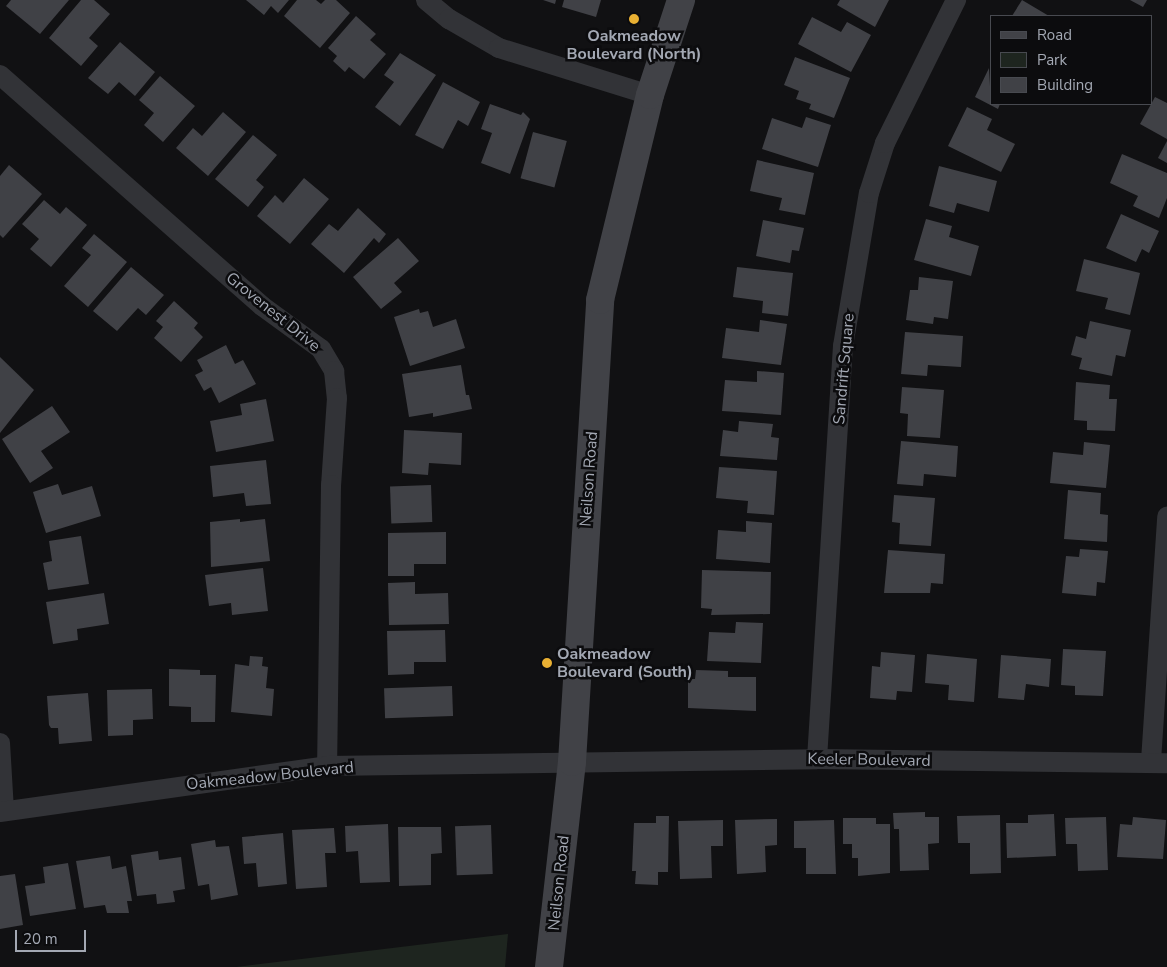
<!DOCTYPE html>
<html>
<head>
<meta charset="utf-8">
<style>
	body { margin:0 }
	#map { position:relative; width:1167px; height:967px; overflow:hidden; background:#111113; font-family:"Nunito Sans",sans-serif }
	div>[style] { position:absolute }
	.green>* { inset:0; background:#1e251f }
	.building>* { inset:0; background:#404146; transform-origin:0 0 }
	.minor>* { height:20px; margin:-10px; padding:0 10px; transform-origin:10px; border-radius:10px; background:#323337 }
	.secondary>* { height:28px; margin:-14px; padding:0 14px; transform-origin:14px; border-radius:14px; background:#414247 }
	.dots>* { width:14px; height:14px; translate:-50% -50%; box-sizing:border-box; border:2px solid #0c0c0e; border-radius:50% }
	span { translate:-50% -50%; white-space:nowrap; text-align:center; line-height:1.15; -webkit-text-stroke:5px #0c0c0e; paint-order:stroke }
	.poi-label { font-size:16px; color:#a3a8b3; font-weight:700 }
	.left { translate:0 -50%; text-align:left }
	.street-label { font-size:16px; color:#a3a8b3 }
	.legend { position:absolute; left:990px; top:15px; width:162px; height:90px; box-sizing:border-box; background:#0c0c0e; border:1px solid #484a50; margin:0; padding:6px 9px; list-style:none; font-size:15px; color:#a3a8b3 }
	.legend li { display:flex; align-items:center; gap:10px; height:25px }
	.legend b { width:25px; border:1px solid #484a50 }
	.scale { position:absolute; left:15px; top:930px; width:71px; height:22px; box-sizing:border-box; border:2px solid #a3a8b3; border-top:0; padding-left:6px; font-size:15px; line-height:18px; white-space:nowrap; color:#a3a8b3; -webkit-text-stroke:4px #0c0c0e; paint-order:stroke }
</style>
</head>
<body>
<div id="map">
	<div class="green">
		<i style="clip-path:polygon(508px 934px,505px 967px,236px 967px)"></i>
	</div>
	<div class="building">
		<i style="clip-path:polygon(11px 0,69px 0,40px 34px,6px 6px)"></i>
		<i style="clip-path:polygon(81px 0,94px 0,110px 14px,89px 38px,98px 46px,81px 66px,49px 38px)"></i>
		<i style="clip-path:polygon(246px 0,289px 0,278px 13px,271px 6px,264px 15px)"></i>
		<i style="clip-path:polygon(297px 0,316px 0,321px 4px,325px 0,336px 0,350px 13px,320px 48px,284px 16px)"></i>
		<i style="clip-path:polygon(543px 0,556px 0,555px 4px)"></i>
		<i style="clip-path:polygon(564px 0,601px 0,596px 17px,562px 7px)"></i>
		<i style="clip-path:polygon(840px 0,889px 0,875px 27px,837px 5px)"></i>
		<i style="clip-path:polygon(1022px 0,1049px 16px,1012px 16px)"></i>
		<i style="clip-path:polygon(1130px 0,1147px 0,1143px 7px)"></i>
		<i style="clip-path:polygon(356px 16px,376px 34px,370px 40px,386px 54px,364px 79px,349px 67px,345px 72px,333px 61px,337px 56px,328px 48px)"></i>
		<i style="clip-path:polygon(812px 17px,841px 32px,847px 22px,871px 35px,851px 72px,798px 44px)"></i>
		<i style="clip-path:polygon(120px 42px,155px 72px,135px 96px,119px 82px,108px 94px,88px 78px)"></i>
		<i style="clip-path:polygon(400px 53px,436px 75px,400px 126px,375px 107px,394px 82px,384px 75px)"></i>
		<i style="clip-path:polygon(795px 57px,850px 78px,834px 118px,809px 109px,811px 104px,796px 99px,799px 91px,784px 85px)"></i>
		<i style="clip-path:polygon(989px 68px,991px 104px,1000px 104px,998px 109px,975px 97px)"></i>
		<i style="clip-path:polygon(160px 76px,195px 106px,163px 142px,144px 125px,154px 113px,139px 100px)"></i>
		<i style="clip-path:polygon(443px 82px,480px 102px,468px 126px,458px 120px,443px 149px,415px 135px)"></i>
		<i style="clip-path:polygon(1155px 97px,1167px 103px,1167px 139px,1140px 124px)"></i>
		<i style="clip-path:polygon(490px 104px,521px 115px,523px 112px,530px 119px,510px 174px,481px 163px,492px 133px,481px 129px)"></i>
		<i style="clip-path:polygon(967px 107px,992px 119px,987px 130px,1015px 144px,1001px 172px,948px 146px)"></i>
		<i style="clip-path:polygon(223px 112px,246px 132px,208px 176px,176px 148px,193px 128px,202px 136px)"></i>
		<i style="clip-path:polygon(806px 117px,831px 125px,818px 167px,762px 149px,772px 118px,802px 128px)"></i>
		<i style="left:533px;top:132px;width:35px;height:48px;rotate:15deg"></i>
		<i style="clip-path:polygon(253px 135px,277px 155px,256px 180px,264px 187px,248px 207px,215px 179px)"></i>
		<i style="clip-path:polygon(1167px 141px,1167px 163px,1158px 158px)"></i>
		<i style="clip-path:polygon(1122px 154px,1167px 173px,1167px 198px,1159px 218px,1133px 206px,1138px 196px,1110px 183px)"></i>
		<i style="clip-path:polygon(757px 160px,814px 173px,805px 215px,779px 210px,782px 198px,750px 191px)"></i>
		<i style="clip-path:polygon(9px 165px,42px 194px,3px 238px,0 235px,0 176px)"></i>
		<i style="clip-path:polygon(939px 166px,997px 181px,989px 212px,957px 203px,954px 213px,929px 206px)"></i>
		<i style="clip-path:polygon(304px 178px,329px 199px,290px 244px,257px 216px,275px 195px,283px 203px)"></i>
		<i style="clip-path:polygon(44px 200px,60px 214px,66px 207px,87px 225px,51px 267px,30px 249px,39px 239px,22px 224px)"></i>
		<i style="clip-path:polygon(358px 208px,386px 234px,379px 243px,374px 238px,344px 273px,311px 244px,329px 224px,338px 231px)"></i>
		<i style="clip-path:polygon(1121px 214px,1159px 231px,1149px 253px,1142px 249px,1136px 262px,1106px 248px)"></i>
		<i style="clip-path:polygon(926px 219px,952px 226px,949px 237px,979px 246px,971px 276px,914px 260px)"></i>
		<i style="clip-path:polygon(763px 220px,804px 228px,799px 251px,792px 250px,790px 263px,756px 256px)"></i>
		<i style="clip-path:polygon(94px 234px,127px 262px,88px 307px,64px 286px,91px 255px,82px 248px)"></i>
		<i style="clip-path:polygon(398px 238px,419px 261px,394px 283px,402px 292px,381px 309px,353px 277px)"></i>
		<i style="clip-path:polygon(1084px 259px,1140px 273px,1130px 315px,1105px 309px,1108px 298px,1076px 291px)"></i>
		<i style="clip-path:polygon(131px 267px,164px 295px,146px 315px,138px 308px,117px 331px,93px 311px)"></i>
		<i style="clip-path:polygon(737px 267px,793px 273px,788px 316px,762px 313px,763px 301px,733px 297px)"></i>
		<i style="clip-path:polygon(919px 277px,953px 281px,948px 319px,934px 317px,933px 324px,906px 320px,910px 290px,918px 290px)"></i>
		<i style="clip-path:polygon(174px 301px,198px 323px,194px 328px,203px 337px,181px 362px,154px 338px,163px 327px,156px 321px)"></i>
		<i style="clip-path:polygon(419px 309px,420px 313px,428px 311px,433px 327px,456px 319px,465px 348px,410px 366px,394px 317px)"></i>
		<i style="clip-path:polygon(760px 320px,787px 324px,781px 365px,722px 358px,726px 328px,759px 332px)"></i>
		<i style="clip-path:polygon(1090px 321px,1131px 330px,1125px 357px,1116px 355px,1112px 376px,1079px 369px,1082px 358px,1071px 355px,1076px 336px,1086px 339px)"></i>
		<i style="clip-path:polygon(905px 332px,963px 336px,961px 367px,928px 365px,927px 376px,901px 374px)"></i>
		<i style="clip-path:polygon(226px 345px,235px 364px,243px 360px,256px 384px,219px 403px,211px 387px,204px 391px,195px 375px,203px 371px,197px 360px)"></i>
		<i style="clip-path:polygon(0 357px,34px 390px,0 433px)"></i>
		<i style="clip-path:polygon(461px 365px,466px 395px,469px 395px,472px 409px,433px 417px,433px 413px,409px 417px,402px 374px)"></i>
		<i style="clip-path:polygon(757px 371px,784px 373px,781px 415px,722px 411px,725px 380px,757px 382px)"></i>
		<i style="clip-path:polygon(1076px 382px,1110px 385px,1109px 399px,1117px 399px,1115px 431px,1087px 430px,1087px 421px,1074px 420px)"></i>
		<i style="clip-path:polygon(902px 387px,944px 390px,940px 438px,907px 436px,908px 414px,900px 413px)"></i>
		<i style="clip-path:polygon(266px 399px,274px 441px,216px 452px,210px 421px,242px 415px,240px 404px)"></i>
		<i style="clip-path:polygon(52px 406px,70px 432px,41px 451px,53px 468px,30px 483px,2px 439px)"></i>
		<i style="clip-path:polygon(739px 421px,773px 424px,771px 437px,779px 438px,777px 460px,720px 456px,723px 430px,738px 432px)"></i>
		<i style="clip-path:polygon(404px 430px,462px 433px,461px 465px,429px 463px,428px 475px,402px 473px)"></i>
		<i style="clip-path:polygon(901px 441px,958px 446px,956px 477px,924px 474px,923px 486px,897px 484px)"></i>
		<i style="clip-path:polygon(1084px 442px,1110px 445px,1106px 488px,1050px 483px,1053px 452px,1083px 455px)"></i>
		<i style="clip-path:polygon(266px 460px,271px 504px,246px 506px,244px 493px,213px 497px,210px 466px)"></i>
		<i style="clip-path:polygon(719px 467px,777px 471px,774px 515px,747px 513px,748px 501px,716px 498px)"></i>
		<i style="clip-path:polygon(58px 484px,62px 495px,92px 486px,101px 516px,46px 533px,33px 492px)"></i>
		<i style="left:431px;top:485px;width:37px;height:41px;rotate:88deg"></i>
		<i style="clip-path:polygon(1068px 490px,1101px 493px,1100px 514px,1108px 515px,1107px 542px,1064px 539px)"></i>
		<i style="clip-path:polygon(894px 495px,935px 498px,931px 546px,899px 544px,900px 523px,892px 522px)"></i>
		<i style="clip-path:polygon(240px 519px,240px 522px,265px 519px,270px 561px,211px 567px,210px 522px)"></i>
		<i style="clip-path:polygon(746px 521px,772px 523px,770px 563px,716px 559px,718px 530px,746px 532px)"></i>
		<i style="clip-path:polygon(446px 532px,446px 564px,414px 564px,414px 576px,388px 576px,388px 533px)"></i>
		<i style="clip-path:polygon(81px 536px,89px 584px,48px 590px,43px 563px,52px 561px,49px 541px)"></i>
		<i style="clip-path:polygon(1080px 549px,1108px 551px,1105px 583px,1097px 582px,1096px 596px,1062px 593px,1066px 556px,1079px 557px)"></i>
		<i style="clip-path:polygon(888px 550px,945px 554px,943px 584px,931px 583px,930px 593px,884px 593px)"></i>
		<i style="clip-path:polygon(263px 568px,268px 611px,232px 615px,231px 603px,209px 606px,205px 575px)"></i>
		<i style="clip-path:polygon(702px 570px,771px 572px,770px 614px,711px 615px,712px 609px,701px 608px)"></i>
		<i style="clip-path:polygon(415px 582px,415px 594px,448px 593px,449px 624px,389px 625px,388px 583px)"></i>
		<i style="clip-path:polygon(104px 593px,109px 624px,77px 629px,78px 640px,53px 644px,46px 602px)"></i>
		<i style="clip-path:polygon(736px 622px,763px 623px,761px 663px,707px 661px,709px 632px,735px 633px)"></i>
		<i style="clip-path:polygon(445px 630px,446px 662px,414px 662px,414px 674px,388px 675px,387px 631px)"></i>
		<i style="clip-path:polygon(1063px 649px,1106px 651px,1103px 696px,1075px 695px,1075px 686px,1061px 685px)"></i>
		<i style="clip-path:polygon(881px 652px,915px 655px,912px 692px,897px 691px,896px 700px,870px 698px,872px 666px,880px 667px)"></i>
		<i style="clip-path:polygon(927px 654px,977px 659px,974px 702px,948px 700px,949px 685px,925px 683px)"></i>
		<i style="clip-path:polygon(1001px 655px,1051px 659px,1049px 687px,1026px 684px,1024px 700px,998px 698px)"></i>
		<i style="clip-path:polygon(250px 656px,263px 657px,262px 666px,268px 667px,266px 688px,274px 689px,272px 716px,231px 712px,235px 664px,249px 666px)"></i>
		<i style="clip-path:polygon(169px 669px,200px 670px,200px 675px,216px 675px,215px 722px,191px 722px,191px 707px,169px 706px)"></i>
		<i style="clip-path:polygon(696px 670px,728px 671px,728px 677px,756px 677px,756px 711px,688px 708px,688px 679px,695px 679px)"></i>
		<i style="left:452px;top:686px;width:30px;height:68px;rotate:88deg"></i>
		<i style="clip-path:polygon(152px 689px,153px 719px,133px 720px,133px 735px,108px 736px,107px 690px)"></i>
		<i style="clip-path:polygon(88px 693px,92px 741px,59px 744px,58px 728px,51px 728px,49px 725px,47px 696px)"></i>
		<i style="clip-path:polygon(925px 812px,925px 817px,939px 817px,939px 843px,928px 844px,929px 870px,900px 871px,899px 829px,894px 829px,893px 813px)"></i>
		<i style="clip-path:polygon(1054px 814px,1056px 856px,1007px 858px,1006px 823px,1028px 823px,1028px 815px)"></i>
		<i style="clip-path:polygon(1000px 815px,1001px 873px,970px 874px,970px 843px,958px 843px,957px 816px)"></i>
		<i style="clip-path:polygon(656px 816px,669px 816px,668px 872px,658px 872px,658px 885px,635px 884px,636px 871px,632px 871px,634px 823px,656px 823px)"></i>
		<i style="clip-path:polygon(1106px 817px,1108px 870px,1078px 871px,1077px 844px,1066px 844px,1065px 818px)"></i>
		<i style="clip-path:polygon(1133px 817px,1166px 820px,1163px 859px,1117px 857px,1120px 824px,1132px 825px)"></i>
		<i style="clip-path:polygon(843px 818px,876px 818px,876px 824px,890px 824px,890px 873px,858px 876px,858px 858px,852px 858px,852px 844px,843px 844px)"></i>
		<i style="clip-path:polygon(777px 819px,777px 845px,765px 846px,766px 872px,737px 874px,735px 820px)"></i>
		<i style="clip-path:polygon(723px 820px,723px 846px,711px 846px,712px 878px,680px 879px,678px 821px)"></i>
		<i style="clip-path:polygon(834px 820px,836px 874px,806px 874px,806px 848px,794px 848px,794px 821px)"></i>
		<i style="clip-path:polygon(388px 824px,390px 882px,360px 883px,358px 851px,346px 852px,345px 826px)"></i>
		<i style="left:491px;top:825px;width:49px;height:36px;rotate:88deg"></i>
		<i style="clip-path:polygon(398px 827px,441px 827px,442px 853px,431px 854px,431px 885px,399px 886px)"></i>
		<i style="clip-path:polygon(334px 828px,336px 853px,325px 853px,327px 887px,296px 889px,292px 830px)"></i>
		<i style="clip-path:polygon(283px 833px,287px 884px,258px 887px,256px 863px,244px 864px,242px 837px)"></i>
		<i style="clip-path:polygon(215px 840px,216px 847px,229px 846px,238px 895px,211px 900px,209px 884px,198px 886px,191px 844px)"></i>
		<i style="clip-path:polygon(158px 851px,159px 860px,181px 857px,185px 889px,173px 891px,175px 902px,157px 904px,156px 894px,137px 896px,131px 855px)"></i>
		<i style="clip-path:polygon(110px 856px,112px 869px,126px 866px,132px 901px,127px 901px,129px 913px,107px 913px,105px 905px,84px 908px,76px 861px)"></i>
		<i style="clip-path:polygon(68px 863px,76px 909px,30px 916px,25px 886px,45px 883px,43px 867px)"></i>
		<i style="clip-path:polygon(15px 874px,23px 925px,0 929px,0 876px)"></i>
	</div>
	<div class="minor">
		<i style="left:426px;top:0;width:30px;rotate:40deg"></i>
		<i style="left:449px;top:19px;width:58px;rotate:30.1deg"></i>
		<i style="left:499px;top:48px;width:158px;rotate:17.3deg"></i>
		<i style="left:0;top:75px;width:349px;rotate:41.4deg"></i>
		<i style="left:262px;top:306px;width:73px;rotate:36.1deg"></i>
		<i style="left:321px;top:349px;width:26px;rotate:59deg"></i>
		<i style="left:334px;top:371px;width:27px;rotate:84deg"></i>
		<i style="left:337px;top:398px;width:87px;rotate:93.9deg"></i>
		<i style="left:331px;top:485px;width:281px;rotate:90.8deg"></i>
		<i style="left:0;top:743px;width:68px;rotate:86.6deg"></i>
		<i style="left:817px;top:759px;width:414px;rotate:-86.4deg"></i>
		<i style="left:843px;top:346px;width:155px;rotate:-80.4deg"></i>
		<i style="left:869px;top:193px;width:52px;rotate:-72.3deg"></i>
		<i style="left:885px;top:143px;width:160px;rotate:-63.6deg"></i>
		<i style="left:1151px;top:761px;width:245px;rotate:-86.2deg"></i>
		<i style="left:0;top:812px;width:330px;rotate:-8deg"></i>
		<i style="left:327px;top:766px;width:490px;rotate:-0.8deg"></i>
		<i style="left:817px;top:759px;width:350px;rotate:0.7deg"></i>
	</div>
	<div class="secondary">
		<i style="left:549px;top:967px;width:206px;rotate:-83.6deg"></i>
		<i style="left:572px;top:762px;width:463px;rotate:-86.5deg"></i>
		<i style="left:600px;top:300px;width:211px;rotate:-76.3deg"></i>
		<i style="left:650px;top:95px;width:100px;rotate:-71.9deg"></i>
	</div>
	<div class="dots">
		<i style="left:634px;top:19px;background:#e9b033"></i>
		<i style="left:547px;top:663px;background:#e9b033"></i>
	</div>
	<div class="poi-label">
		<span style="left:634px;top:45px">Oakmeadow<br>Boulevard (North)</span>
		<span class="left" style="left:557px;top:663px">Oakmeadow<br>Boulevard (South)</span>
	</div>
	<div class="street-label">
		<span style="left:273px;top:312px;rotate:39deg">Grovenest Drive</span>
		<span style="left:844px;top:369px;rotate:-85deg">Sandrift Square</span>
		<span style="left:589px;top:479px;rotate:-86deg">Neilson Road</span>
		<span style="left:869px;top:760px;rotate:1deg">Keeler Boulevard</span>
		<span style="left:270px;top:776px;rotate:-6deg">Oakmeadow Boulevard</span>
		<span style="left:559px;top:883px;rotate:-84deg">Neilson Road</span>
	</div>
	<ul class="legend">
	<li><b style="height:6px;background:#414247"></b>Road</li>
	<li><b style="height:14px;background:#1e251f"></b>Park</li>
	<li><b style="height:14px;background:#404146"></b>Building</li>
	</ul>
	<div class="scale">20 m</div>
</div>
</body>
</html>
